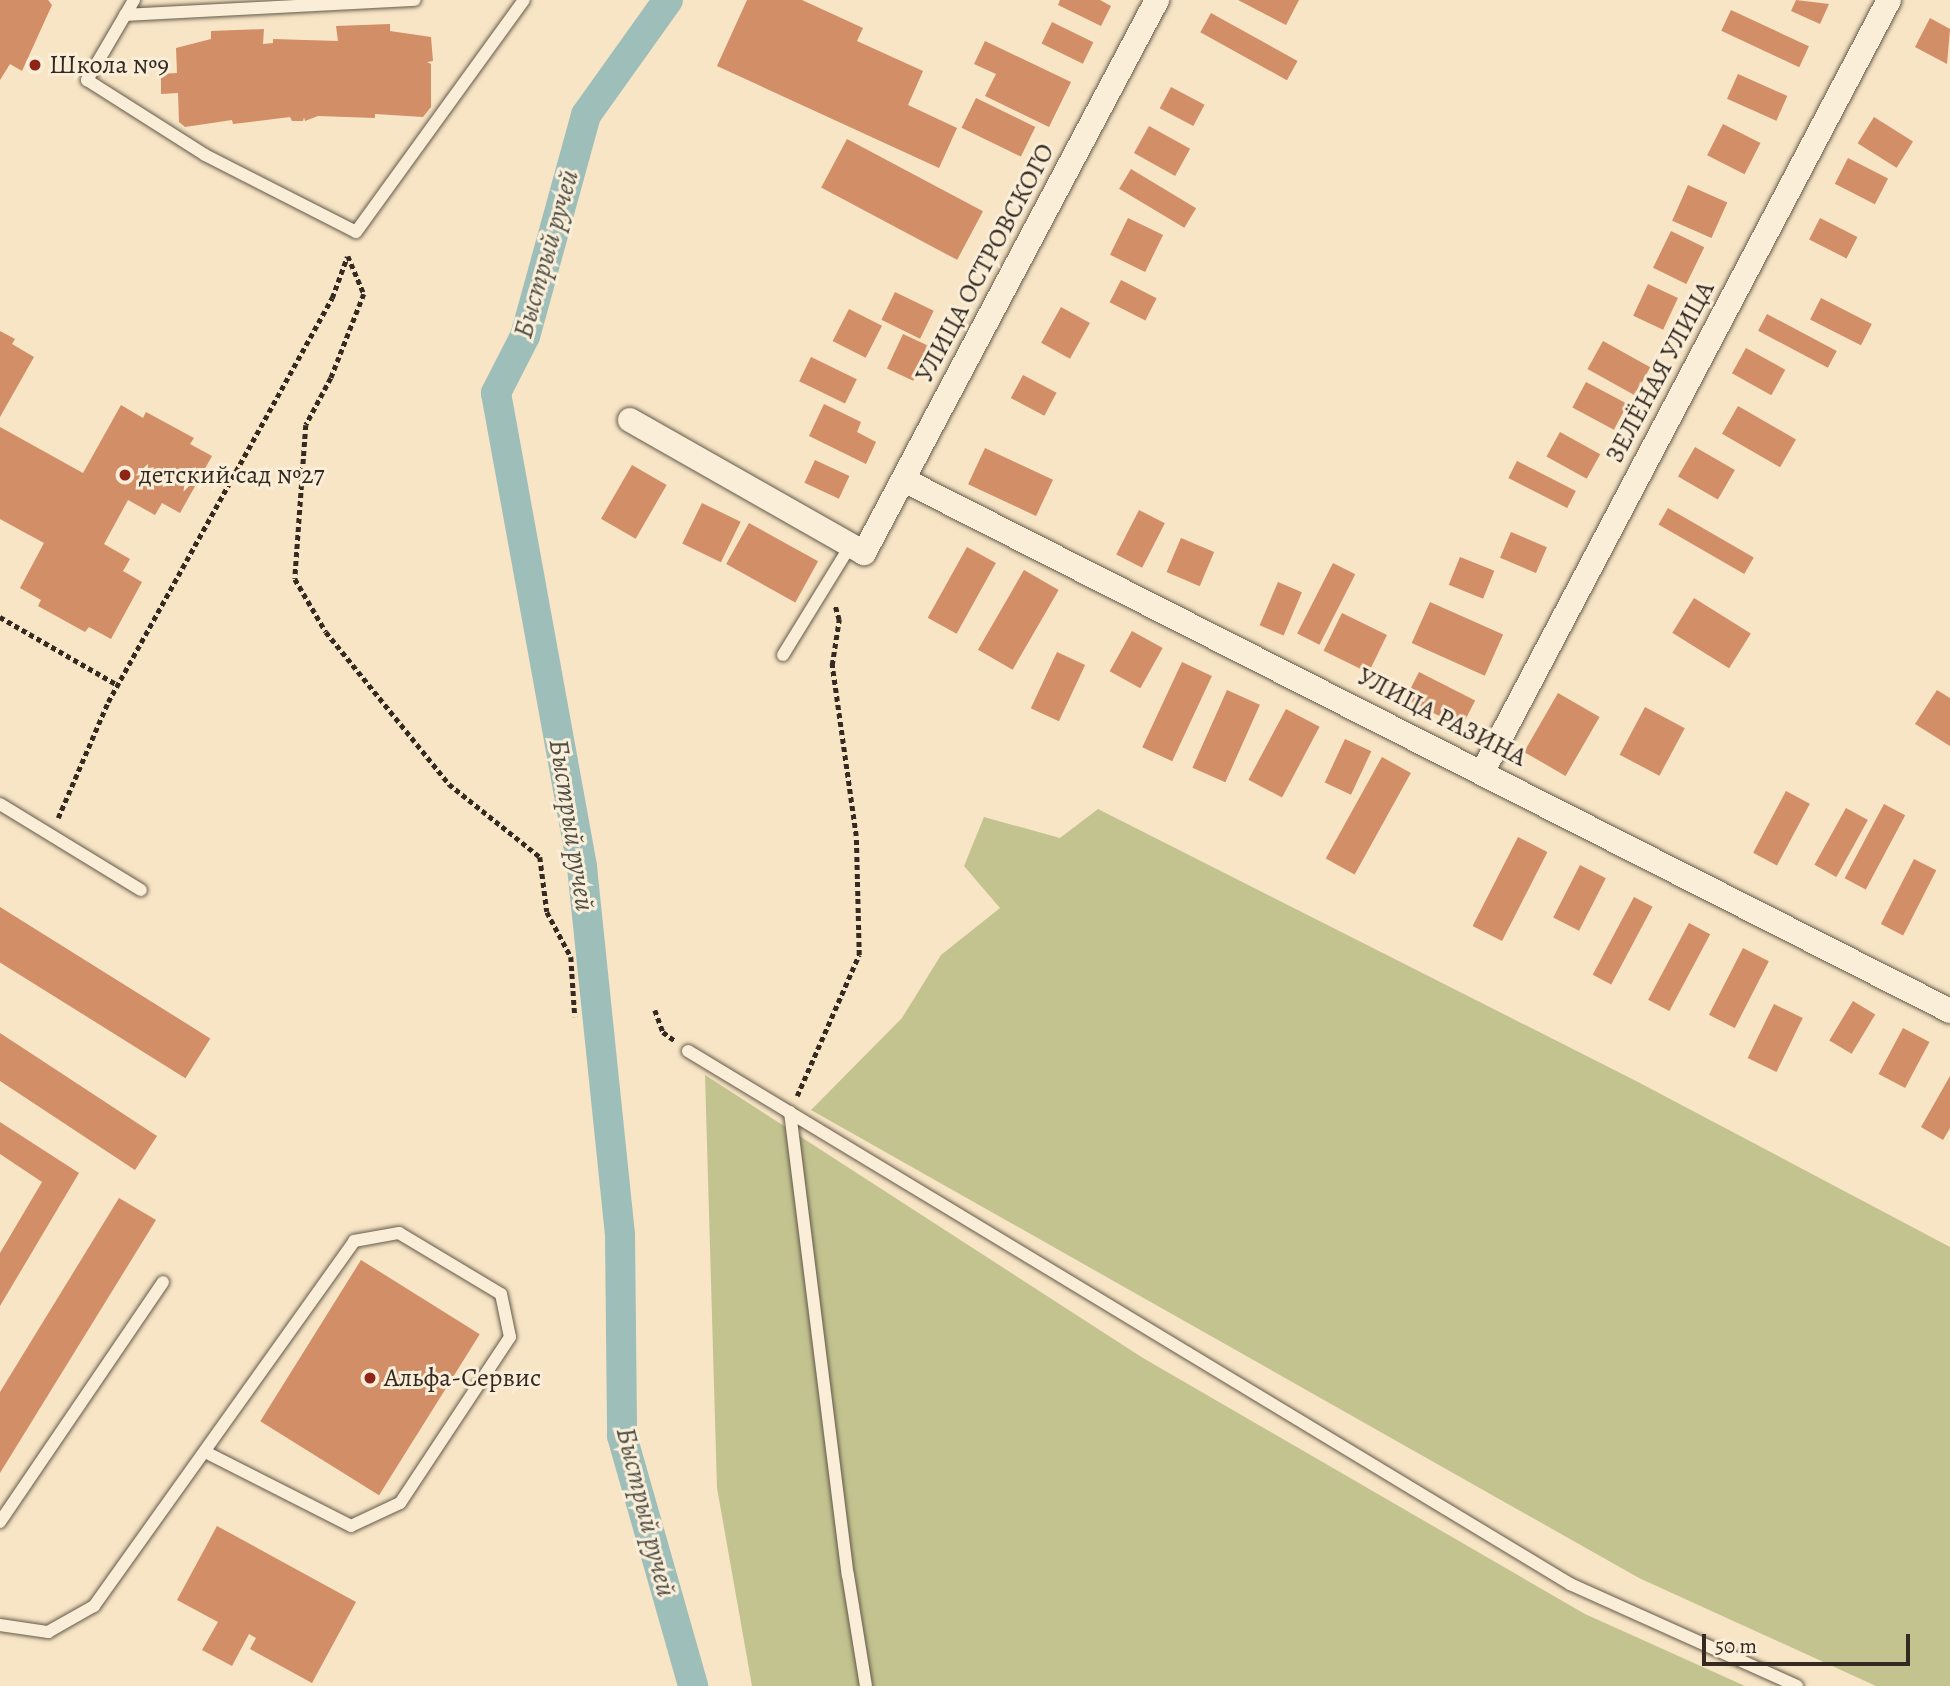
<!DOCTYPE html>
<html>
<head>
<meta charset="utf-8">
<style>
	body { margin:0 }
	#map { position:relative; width:1950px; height:1686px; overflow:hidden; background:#f7e5c5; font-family:Alegreya,serif }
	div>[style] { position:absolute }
	.green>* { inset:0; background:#c3c390 }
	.canal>* { height:30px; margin:-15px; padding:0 15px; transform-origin:15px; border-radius:15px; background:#9ebeba }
	.building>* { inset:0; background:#d18e67; transform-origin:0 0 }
	.path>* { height:4.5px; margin-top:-2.25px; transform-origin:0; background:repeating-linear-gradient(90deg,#342a21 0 5px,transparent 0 8.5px) }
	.roads { filter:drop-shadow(0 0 2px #65594a) drop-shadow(0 0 2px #65594a) }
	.lane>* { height:12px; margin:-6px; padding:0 6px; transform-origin:6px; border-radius:6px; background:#faeed9 }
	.street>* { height:24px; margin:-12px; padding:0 12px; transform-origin:12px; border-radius:12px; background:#faeed9 }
	.dots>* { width:19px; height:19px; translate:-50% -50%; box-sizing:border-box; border:4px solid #faeed9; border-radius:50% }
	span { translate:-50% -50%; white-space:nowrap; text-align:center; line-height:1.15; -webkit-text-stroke:6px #faeed9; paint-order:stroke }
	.poi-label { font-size:26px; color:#342a21 }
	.left { translate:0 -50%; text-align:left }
	.street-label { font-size:26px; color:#342a21 }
	.water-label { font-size:28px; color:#4e4f47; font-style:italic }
	.scale { position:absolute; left:1702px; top:1634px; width:208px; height:32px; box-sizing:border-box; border:4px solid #342a21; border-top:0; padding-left:9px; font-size:21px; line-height:24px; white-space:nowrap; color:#342a21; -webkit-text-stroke:5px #faeed9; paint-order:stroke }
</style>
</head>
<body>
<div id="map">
	<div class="green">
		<i style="clip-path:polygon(1098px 809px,1638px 1082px,1950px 1247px,1950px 1686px,1876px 1686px,1639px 1578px,811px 1110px,902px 1018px,941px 955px,1000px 908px,964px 866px,984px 817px,1060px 838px)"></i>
		<i style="clip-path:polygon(705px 1075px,1143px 1358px,1585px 1614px,1745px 1686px,752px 1686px,717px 1488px)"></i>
	</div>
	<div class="canal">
		<i style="left:668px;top:0;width:141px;rotate:125.5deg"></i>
		<i style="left:586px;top:115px;width:229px;rotate:105.4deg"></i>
		<i style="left:525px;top:336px;width:64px;rotate:117deg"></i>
		<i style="left:496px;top:393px;width:482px;rotate:79.7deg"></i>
		<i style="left:582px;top:867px;width:370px;rotate:84.1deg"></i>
		<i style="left:620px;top:1235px;width:201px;rotate:89.4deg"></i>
		<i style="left:622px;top:1436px;width:260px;rotate:74.1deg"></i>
	</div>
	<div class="building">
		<i style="clip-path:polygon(0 0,48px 0,52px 5px,22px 71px,10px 64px,0 80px)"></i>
		<i style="clip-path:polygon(747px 0,802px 0,863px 28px,857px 41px,923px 71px,908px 105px,957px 128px,939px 168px,717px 66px)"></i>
		<i style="clip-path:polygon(1060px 0,1100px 0,1111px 6px,1101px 26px,1058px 5px)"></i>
		<i style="clip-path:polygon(1238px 0,1299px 0,1286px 25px)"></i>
		<i style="clip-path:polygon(1796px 0,1829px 4px,1820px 24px,1791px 11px)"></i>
		<i style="left:1731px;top:10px;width:86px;height:23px;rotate:25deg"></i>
		<i style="left:1211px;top:13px;width:99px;height:22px;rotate:29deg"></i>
		<i style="clip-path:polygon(1930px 18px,1950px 29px,1947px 64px,1915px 47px)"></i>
		<i style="left:1052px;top:22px;width:46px;height:24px;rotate:26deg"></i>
		<i style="clip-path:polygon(390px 24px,390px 31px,431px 37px,433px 61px,427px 62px,431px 64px,431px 107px,423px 117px,375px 114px,375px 118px,318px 116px,305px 121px,304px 117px,303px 121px,292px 121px,290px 117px,233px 124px,232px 120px,185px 127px,179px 122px,178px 93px,161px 94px,161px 74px,177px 73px,176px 48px,211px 39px,211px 31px,264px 29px,263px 44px,273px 43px,273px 39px,338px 41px,336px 26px)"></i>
		<i style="clip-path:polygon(985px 41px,1071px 82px,1049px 127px,985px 96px,996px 74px,974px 64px)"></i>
		<i style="left:1738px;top:74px;width:54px;height:27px;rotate:24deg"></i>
		<i style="left:1171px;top:87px;width:38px;height:24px;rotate:28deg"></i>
		<i style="left:976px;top:98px;width:66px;height:33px;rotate:26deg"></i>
		<i style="left:1874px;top:117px;width:46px;height:31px;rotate:32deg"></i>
		<i style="left:1723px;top:124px;width:42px;height:35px;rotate:27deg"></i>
		<i style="left:1149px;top:126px;width:47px;height:31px;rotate:29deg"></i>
		<i style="left:847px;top:139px;width:154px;height:55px;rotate:28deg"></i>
		<i style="left:1848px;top:158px;width:45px;height:29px;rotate:27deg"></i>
		<i style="left:1131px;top:169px;width:76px;height:23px;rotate:31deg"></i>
		<i style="left:1688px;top:185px;width:43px;height:39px;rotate:24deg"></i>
		<i style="left:1128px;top:218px;width:39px;height:41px;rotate:26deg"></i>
		<i style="left:1820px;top:218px;width:42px;height:24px;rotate:27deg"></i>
		<i style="left:1671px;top:231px;width:37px;height:41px;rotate:26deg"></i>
		<i style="left:1121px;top:280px;width:40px;height:25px;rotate:27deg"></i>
		<i style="left:1648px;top:284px;width:33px;height:35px;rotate:25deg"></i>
		<i style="left:895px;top:292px;width:43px;height:31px;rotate:26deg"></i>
		<i style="left:1821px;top:298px;width:57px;height:24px;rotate:27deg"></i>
		<i style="left:1061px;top:307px;width:33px;height:41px;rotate:29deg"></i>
		<i style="left:849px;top:309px;width:37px;height:36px;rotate:27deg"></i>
		<i style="left:1767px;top:314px;width:79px;height:19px;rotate:28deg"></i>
		<i style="clip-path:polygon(0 331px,15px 339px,12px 344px,34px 357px,0 417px)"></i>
		<i style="left:903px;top:334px;width:29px;height:38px;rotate:25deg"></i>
		<i style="left:1603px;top:341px;width:54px;height:32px;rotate:29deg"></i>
		<i style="left:1746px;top:348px;width:45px;height:29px;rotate:29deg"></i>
		<i style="left:811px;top:357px;width:51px;height:27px;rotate:26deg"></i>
		<i style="left:1023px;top:375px;width:38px;height:26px;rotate:28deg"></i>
		<i style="left:1586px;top:382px;width:47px;height:29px;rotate:28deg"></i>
		<i style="clip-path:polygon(824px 404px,861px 422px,857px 432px,876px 442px,866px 464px,809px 436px)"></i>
		<i style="clip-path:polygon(121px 405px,143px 418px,146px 412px,194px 438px,190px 444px,212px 456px,180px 513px,162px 503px,155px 515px,128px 500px,104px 544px,130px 559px,123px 571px,142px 582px,111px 639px,89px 627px,85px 632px,38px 606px,41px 600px,20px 588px,44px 543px,0 519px,0 427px,83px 473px)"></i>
		<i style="left:1738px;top:406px;width:67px;height:32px;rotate:30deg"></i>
		<i style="left:1560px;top:432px;width:46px;height:28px;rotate:29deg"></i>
		<i style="left:1695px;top:447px;width:46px;height:34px;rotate:30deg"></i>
		<i style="left:985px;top:448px;width:75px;height:40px;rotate:25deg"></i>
		<i style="left:815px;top:460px;width:38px;height:25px;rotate:25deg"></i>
		<i style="left:1517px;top:461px;width:66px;height:19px;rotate:27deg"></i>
		<i style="left:632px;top:465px;width:40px;height:62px;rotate:30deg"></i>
		<i style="left:702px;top:503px;width:43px;height:45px;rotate:26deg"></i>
		<i style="left:1668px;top:508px;width:99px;height:19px;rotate:30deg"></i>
		<i style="left:1139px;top:510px;width:29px;height:50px;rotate:27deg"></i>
		<i style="left:749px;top:523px;width:79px;height:47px;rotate:29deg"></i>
		<i style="left:1511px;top:532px;width:39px;height:28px;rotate:23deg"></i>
		<i style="left:1181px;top:538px;width:36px;height:37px;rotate:23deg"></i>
		<i style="left:967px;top:547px;width:33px;height:81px;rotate:29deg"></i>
		<i style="left:1460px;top:557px;width:37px;height:30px;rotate:22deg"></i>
		<i style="left:1333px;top:563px;width:25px;height:79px;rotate:27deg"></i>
		<i style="left:1024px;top:570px;width:40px;height:92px;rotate:30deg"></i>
		<i style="left:1278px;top:582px;width:26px;height:47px;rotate:23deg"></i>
		<i style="left:1694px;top:598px;width:67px;height:41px;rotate:32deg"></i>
		<i style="left:1430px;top:602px;width:80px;height:45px;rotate:24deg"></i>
		<i style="left:1342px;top:613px;width:50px;height:42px;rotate:26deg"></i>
		<i style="left:1132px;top:631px;width:35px;height:46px;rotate:29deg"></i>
		<i style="left:1057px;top:652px;width:31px;height:62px;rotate:25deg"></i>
		<i style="left:1182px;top:662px;width:33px;height:94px;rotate:25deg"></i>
		<i style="left:1419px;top:672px;width:63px;height:30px;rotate:27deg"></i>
		<i style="left:1227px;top:690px;width:36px;height:85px;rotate:24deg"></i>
		<i style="clip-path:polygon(1937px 690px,1950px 698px,1950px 746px,1915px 724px)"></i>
		<i style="left:1558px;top:693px;width:48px;height:68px;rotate:30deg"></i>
		<i style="left:1645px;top:707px;width:45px;height:54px;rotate:28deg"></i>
		<i style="left:1286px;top:709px;width:38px;height:80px;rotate:28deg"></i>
		<i style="left:1345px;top:739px;width:29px;height:48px;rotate:25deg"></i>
		<i style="left:1382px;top:757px;width:33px;height:116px;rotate:29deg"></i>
		<i style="left:1786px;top:791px;width:27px;height:70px;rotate:28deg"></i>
		<i style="left:1884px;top:804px;width:24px;height:84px;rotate:28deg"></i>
		<i style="left:1846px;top:808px;width:25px;height:65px;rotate:29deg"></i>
		<i style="left:1518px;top:837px;width:33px;height:100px;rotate:27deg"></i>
		<i style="left:1914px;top:859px;width:25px;height:73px;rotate:27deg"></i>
		<i style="left:1580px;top:865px;width:29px;height:59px;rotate:27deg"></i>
		<i style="left:1634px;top:897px;width:21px;height:88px;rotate:28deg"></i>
		<i style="left:0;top:907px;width:248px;height:47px;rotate:32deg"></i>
		<i style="left:1689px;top:923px;width:24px;height:87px;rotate:28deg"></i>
		<i style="left:1743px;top:948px;width:29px;height:75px;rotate:27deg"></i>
		<i style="left:1853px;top:1001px;width:26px;height:46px;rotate:31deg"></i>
		<i style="left:1774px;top:1004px;width:32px;height:60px;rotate:26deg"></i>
		<i style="left:1903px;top:1028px;width:30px;height:52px;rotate:28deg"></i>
		<i style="clip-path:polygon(0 1033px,157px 1136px,135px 1170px,0 1081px)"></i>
		<i style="clip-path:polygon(1950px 1076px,1950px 1128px,1943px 1140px,1921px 1127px)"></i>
		<i style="clip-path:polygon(0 1122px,79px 1173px,0 1306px,0 1253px,42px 1182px,0 1154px)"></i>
		<i style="clip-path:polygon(119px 1198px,156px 1220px,0 1473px,0 1392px)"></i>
		<i style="left:361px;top:1260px;width:140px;height:190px;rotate:32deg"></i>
		<i style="clip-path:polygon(217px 1526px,356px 1602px,312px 1683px,250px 1649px,256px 1638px,249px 1634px,232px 1666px,202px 1650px,218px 1622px,177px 1600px)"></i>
	</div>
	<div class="path">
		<i style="left:348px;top:256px;width:41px;rotate:67.2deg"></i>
		<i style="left:364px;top:294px;width:90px;rotate:111.4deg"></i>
		<i style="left:331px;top:378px;width:53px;rotate:118deg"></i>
		<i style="left:306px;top:425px;width:154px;rotate:94.1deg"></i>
		<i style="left:295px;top:579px;width:61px;rotate:59.7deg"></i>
		<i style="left:326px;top:632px;width:196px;rotate:51deg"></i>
		<i style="left:449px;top:784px;width:117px;rotate:38.7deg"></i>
		<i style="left:540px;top:857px;width:55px;rotate:82.7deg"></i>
		<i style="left:547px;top:912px;width:51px;rotate:61.9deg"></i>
		<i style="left:571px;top:957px;width:60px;rotate:86.2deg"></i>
		<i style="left:0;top:617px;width:136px;rotate:30deg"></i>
		<i style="left:58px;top:818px;width:126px;rotate:-66.7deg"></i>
		<i style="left:108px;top:702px;width:462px;rotate:-61deg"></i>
		<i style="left:332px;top:298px;width:44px;rotate:-69.9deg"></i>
		<i style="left:655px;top:1010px;width:23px;rotate:70deg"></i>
		<i style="left:663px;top:1032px;width:14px;rotate:36deg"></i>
		<i style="left:797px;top:1096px;width:154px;rotate:-66.3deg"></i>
		<i style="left:859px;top:955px;width:119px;rotate:-91.4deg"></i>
		<i style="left:856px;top:836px;width:173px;rotate:-98deg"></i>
		<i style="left:832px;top:665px;width:46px;rotate:-81.2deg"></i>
		<i style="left:839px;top:620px;width:15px;rotate:-106deg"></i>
	</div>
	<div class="roads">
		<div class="lane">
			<i style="left:134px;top:0;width:93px;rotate:120.4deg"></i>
			<i style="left:87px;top:80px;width:140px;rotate:32.4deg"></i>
			<i style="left:205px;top:155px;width:169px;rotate:27deg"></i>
			<i style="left:356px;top:232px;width:286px;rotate:-54.1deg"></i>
			<i style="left:125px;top:15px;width:290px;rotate:-3deg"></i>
			<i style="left:783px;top:655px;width:128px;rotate:-58.4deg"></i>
			<i style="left:0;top:804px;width:165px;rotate:31.4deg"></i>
			<i style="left:688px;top:1051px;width:1031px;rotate:31.14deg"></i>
			<i style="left:1570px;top:1584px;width:249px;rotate:24.2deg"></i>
			<i style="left:790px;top:1112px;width:467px;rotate:82.9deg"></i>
			<i style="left:848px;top:1575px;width:112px;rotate:80.8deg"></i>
			<i style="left:0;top:1522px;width:290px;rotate:-55.8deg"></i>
			<i style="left:0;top:1625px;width:49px;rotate:8.3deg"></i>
			<i style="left:48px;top:1632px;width:53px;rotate:-29.5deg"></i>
			<i style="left:94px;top:1606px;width:448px;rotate:-54.5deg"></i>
			<i style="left:354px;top:1241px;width:46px;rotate:-10.1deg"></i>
			<i style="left:399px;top:1233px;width:119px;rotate:30.9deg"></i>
			<i style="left:501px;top:1294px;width:44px;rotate:78.2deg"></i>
			<i style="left:510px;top:1337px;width:199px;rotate:123.5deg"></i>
			<i style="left:400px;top:1503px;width:54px;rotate:154.9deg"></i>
			<i style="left:351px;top:1526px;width:161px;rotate:-153.1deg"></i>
		</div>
		<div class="street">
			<i style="left:630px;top:420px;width:269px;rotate:29.6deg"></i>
			<i style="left:864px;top:553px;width:626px;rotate:-62.08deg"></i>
			<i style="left:904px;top:480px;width:1173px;rotate:26.91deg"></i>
			<i style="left:1483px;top:771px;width:871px;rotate:-62.23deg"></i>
		</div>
	</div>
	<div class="dots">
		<i style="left:35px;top:65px;background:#8f2418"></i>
		<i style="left:125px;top:475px;background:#8f2418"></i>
		<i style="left:370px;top:1378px;background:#8f2418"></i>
	</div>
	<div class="poi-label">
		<span class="left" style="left:49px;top:65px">Школа №9</span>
		<span class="left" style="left:139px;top:475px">детский сад №27</span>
		<span class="left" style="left:384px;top:1378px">Альфа-Сервис</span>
	</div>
	<div class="street-label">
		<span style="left:985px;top:263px;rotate:-62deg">УЛИЦА ОСТРОВСКОГО</span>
		<span style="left:1660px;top:372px;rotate:-62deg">ЗЕЛЁНАЯ УЛИЦА</span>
		<span style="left:1442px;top:717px;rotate:27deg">УЛИЦА РАЗИНА</span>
	</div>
	<div class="water-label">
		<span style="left:546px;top:254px;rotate:-74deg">Быстрый ручей</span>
		<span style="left:572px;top:825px;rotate:81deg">Быстрый ручей</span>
		<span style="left:646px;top:1512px;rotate:76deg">Быстрый ручей</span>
	</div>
	<div class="scale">50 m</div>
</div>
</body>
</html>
